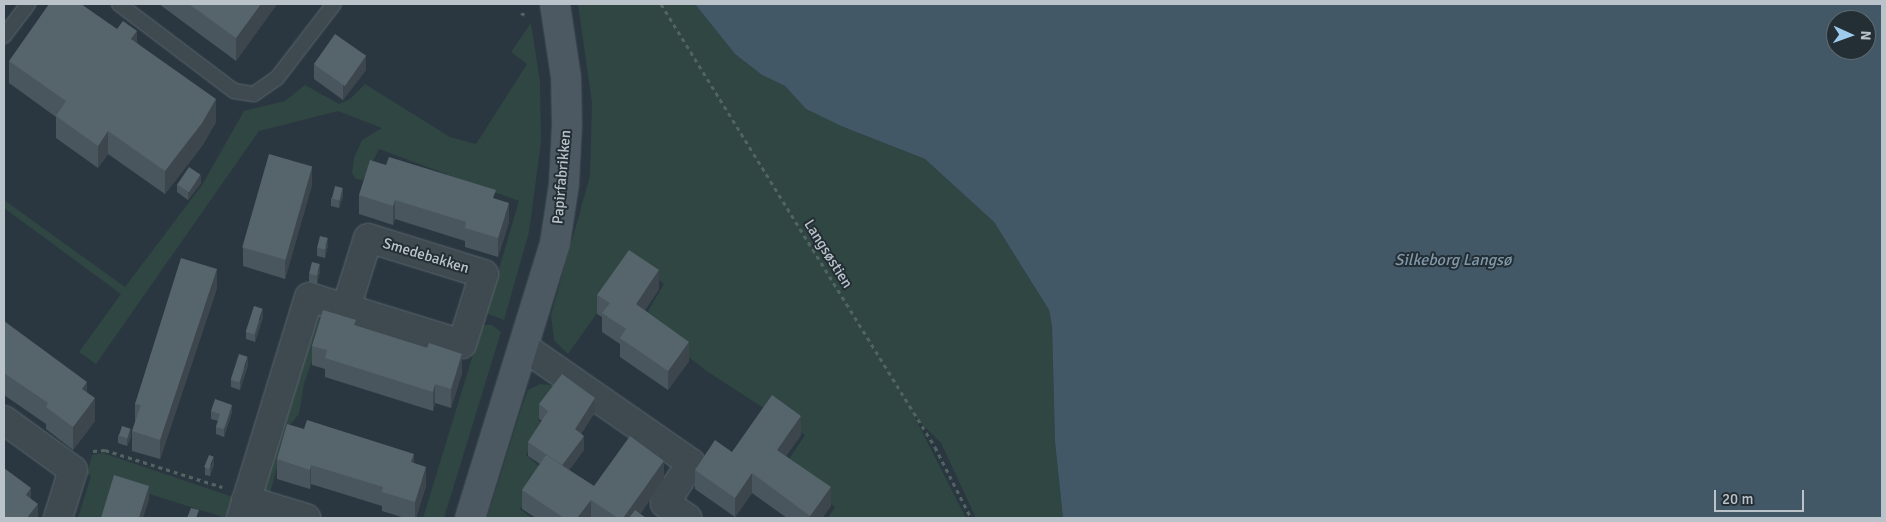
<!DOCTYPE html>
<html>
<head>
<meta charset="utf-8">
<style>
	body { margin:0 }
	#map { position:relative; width:1886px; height:522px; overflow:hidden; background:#2a3740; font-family:Signika,sans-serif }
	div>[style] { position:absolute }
	.green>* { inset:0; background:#304643 }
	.water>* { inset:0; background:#425866 }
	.path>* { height:3px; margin-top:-1.5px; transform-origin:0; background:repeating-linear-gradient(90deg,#516462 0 4px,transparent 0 8px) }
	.roads { filter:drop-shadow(0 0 1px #5c666d) drop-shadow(0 0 1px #5c666d) }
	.lane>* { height:14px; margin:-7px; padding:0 7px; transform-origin:7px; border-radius:7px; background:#3e4950 }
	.street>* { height:28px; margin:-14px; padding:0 14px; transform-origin:14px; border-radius:14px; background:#3e4950 }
	.secondary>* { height:28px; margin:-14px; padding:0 14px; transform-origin:14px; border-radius:14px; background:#4d5962 }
	.wall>* { inset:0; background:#4a565d }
	.shaded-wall>* { inset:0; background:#3c464c }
	.building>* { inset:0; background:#56646c; transform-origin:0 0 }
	span { translate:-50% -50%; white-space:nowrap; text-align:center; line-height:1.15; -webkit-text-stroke:4px #232e35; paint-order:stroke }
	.street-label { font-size:15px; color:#bbc3ca }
	.water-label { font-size:16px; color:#8098a9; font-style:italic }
	.frame { position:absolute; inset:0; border:5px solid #bbc3ca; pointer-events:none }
	.north { position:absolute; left:1826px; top:10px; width:50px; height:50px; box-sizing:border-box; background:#232e35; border:1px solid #606a71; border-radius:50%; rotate:92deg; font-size:14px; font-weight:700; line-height:20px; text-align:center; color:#bbc3ca }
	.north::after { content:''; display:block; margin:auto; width:18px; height:22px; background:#9ecaec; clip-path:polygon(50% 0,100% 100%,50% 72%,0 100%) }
	.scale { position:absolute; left:1714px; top:490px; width:90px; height:22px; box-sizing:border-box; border:2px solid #bbc3ca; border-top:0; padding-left:6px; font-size:15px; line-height:18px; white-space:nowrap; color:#bbc3ca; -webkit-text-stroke:4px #232e35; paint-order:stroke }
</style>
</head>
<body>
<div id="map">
	<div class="green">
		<i style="clip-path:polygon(578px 4px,695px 4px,735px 54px,762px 75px,785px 86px,806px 109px,841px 126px,925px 159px,994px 222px,1049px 310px,1052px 326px,1055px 442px,1063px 518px,976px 518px,941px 443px,914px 416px,966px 518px,828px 518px,835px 507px,783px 468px,805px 435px,708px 372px,642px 321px,664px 284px,634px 261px,568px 354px,554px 340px,551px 315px,590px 176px,592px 103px)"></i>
		<i style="clip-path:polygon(531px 23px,540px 82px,541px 142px,529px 232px,504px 320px,486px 313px,519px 201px,379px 149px,363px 180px,356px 179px,352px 173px,354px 158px,362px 140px,382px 128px,338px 111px,259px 131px,96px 364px,79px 352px,121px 294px,4px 208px,4px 200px,125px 287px,202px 185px,244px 111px,285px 101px,305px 85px,339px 104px,350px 99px,365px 84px,450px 137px,476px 144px,527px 64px,511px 52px)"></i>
		<i style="clip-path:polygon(321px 307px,327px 317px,304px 384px,299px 414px,289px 426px,270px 493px,263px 491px)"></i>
		<i style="clip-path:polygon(482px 325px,492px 325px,501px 332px,444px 518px,423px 518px)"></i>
		<i style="clip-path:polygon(540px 384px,560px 386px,538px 420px,545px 425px,526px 455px,545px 471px,520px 509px,532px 518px,487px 518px,522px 406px,528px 390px)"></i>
		<i style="clip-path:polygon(103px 453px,233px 497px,226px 518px,114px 483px,103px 518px,78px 518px,91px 476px,87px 474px,92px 455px)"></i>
	</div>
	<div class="water">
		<i style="clip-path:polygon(evenodd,695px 4px,1882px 4px,1882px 518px,1063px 518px,1055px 442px,1052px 326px,1049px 310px,994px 222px,925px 159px,841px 126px,806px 109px,785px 86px,762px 75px,735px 54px,695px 4px,1836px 20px,1866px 20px,1866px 50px,1836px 50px,1836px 20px)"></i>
	</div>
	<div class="path">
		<i style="left:661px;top:4px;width:521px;rotate:58.26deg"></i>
		<i style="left:935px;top:447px;width:80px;rotate:63.1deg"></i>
		<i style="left:521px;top:13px;width:7px;rotate:27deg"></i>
		<i style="left:93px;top:451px;width:12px;rotate:-5deg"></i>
		<i style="left:105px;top:450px;width:123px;rotate:17.5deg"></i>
	</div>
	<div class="roads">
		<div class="lane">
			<i style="left:119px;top:4px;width:144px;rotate:37.1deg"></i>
			<i style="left:234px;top:91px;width:20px;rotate:9deg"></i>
			<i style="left:254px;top:94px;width:28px;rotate:-35deg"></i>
			<i style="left:277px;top:78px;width:93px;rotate:-52.4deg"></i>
			<i style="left:4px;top:36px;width:40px;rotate:-53deg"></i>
		</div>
		<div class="street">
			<i style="left:524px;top:347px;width:203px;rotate:34.8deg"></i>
			<i style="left:691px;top:463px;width:48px;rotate:123deg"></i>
			<i style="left:665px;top:503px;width:27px;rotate:34deg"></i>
			<i style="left:4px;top:420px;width:85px;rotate:35.9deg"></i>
			<i style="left:73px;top:470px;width:50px;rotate:107.4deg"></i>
			<i style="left:246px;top:500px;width:63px;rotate:16.7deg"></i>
			<i style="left:241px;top:518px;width:231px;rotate:-72.9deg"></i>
			<i style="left:309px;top:297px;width:39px;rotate:17deg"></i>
			<i style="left:346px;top:308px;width:121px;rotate:17.2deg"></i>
			<i style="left:462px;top:344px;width:73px;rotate:-72.6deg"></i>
			<i style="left:484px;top:274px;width:121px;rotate:-162.8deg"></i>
			<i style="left:368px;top:238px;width:73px;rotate:107.4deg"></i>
		</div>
		<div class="secondary">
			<i style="left:470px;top:518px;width:288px;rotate:-72.8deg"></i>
			<i style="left:555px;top:243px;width:60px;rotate:-81.3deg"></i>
			<i style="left:564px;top:184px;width:60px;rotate:-87.1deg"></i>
			<i style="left:567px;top:124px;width:47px;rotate:-91.2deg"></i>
			<i style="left:566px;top:77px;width:74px;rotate:-98.6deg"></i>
		</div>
	</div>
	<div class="wall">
		<i style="clip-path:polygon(159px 4px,277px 4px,236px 61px)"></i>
		<i style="clip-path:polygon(137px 43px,216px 122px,202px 146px,165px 194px,108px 154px,98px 168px,56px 138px,56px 117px,9px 83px,9px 61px)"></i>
		<i style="clip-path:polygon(314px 65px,366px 70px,343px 100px,314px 79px)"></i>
		<i style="clip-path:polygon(201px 183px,188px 200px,177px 192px,177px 184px)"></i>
		<i style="clip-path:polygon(312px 185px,285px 279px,243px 266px,243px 247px)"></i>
		<i style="clip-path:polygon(359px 195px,496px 199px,509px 222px,498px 257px,465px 247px,465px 241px,395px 219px,393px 225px,359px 214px)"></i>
		<i style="clip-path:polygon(343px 196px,339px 208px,331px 206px,331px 198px)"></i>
		<i style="clip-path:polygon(328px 245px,325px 258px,317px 256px,317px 248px)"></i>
		<i style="clip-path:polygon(320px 271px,317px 284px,309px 282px,309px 274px)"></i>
		<i style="clip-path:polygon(217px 288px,160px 459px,132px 451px,132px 431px,135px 422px,135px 404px)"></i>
		<i style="clip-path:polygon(659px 289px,645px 310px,689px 361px,668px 390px,620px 357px,620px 344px,602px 332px,602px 317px,597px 314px,597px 295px)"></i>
		<i style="clip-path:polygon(263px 317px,255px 342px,246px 339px,246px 332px)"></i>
		<i style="clip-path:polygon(4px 321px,87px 393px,95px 421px,73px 450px,46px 429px,46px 424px,4px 395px)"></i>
		<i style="clip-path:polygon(356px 326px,462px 373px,451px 408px,435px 403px,433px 411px,325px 377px,325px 369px,312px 365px,312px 346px)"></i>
		<i style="clip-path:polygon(248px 365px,240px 390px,231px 387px,231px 380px)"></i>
		<i style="clip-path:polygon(539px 404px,595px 412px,581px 434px,584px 450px,569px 470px,594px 486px,664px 480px,640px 514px,646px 518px,536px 518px,522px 509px,522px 490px,540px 464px,528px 456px,528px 442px,542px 421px,539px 419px)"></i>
		<i style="clip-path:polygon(211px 411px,232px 412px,224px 437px,216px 434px,216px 427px,218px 421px,211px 419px)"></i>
		<i style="clip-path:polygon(304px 429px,414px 463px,426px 486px,416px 518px,405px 518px,382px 511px,382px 506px,311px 484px,310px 489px,277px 479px,277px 459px)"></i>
		<i style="clip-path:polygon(118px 435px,131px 437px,127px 446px,118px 443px)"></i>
		<i style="clip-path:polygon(801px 435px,786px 456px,831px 506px,822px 518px,787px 518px,752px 493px,735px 517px,695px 489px,695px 470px,732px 452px)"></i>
		<i style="clip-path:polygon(214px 464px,210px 476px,205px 475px,205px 467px)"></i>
	</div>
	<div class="shaded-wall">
		<i style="clip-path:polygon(261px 4px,277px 4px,236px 61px,236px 38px)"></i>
		<i style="clip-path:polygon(137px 31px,137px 53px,131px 39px)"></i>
		<i style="clip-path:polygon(366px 56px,366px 70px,343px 100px,343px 86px)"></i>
		<i style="clip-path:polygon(216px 99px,216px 122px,202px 146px,165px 194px,165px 171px)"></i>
		<i style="clip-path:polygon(108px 131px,108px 154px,98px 168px,98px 146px)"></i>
		<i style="clip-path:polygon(312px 166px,312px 185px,285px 279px,285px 259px)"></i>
		<i style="clip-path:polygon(201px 175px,201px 183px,188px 200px,188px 192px)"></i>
		<i style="clip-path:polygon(343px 188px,343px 196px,339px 208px,339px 201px)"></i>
		<i style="clip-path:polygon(395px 200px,395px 219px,393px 225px,393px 206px)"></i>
		<i style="clip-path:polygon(509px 203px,509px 222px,498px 257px,498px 238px)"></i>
		<i style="clip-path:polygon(328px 238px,328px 245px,325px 258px,325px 251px)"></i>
		<i style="clip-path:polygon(320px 264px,320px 271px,317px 284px,317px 277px)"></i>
		<i style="clip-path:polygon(217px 269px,217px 288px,160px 459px,160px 440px)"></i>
		<i style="clip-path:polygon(659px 270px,659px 289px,636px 323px,636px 304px)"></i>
		<i style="clip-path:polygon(263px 309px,263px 317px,255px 342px,255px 335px)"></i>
		<i style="clip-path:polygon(689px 342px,689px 361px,668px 390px,668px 371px)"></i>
		<i style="clip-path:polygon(462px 354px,462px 373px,451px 408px,451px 389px)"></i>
		<i style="clip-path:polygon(248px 357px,248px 365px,240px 390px,240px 382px)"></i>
		<i style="clip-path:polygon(87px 382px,87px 404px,82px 389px)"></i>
		<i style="clip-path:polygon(435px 384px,435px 403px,433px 411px,433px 392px)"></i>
		<i style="clip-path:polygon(95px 398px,95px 421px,73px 450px,73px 427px)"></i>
		<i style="clip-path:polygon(595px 398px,595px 412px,575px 443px,575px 429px)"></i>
		<i style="clip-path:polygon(232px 405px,232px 412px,224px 437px,224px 429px)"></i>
		<i style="clip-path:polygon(801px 416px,801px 435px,777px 469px,777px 450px)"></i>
		<i style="clip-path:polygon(131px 429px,131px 437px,127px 446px,127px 439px)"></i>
		<i style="clip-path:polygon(584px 436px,584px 450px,562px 480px,562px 466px)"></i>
		<i style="clip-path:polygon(414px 454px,414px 473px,411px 462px)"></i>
		<i style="clip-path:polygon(214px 457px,214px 464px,210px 476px,210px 469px)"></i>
		<i style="clip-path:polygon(664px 461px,664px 480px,637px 518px,623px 518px)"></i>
		<i style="clip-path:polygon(311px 465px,311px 484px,310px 489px,310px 470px)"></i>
		<i style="clip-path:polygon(426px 467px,426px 486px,416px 518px,415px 518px,415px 502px)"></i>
		<i style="clip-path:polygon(752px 473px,752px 493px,735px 517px,735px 498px)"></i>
		<i style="clip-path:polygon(149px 486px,149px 500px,143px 518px,139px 518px)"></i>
		<i style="clip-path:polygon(831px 487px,831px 506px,822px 518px,810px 518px,810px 516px)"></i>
		<i style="clip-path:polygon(31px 488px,31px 507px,26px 495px)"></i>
		<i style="clip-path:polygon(591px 500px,591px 518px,577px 518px)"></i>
		<i style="clip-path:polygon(38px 504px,38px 518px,27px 518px)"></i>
	</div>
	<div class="building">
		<i style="clip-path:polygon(49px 4px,81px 4px,117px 29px,123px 21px,137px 31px,131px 39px,216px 99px,202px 123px,165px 171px,108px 131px,98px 146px,56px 116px,66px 101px,9px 61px)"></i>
		<i style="clip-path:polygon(189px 4px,261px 4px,236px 38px)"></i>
		<i style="left:335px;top:34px;width:38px;height:37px;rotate:35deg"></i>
		<i style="left:269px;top:154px;width:45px;height:97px;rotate:16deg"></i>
		<i style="clip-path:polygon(389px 157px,496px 190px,493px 198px,509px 203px,498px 238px,465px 228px,466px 222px,395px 200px,393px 206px,359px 195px,370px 160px,386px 165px)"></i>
		<i style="left:189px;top:167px;width:14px;height:21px;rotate:34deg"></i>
		<i style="left:335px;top:186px;width:8px;height:13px;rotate:14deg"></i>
		<i style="left:320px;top:236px;width:8px;height:12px;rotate:14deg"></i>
		<i style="clip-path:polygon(629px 250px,659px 270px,636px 304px,689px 342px,668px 371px,620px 338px,626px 329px,602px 313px,610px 303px,597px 295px)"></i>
		<i style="clip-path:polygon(181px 258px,217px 269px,160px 440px,132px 431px,141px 405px,135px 404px)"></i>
		<i style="left:312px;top:262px;width:8px;height:12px;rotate:14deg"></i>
		<i style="left:254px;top:306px;width:9px;height:27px;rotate:18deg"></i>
		<i style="clip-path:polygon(323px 310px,356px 320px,354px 325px,427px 348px,429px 343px,462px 354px,451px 389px,435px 384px,433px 392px,325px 358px,327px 350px,312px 346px)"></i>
		<i style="clip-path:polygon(4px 321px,87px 382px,82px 389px,95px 398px,73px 427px,46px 407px,48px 403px,4px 373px)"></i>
		<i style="left:239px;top:354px;width:9px;height:27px;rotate:18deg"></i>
		<i style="clip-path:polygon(562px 374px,595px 398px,575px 429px,584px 436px,562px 465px,528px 442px,548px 411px,539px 404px)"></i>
		<i style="clip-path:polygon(772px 395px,801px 416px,777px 450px,831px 487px,810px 516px,752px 473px,735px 498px,695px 470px,715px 440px,732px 452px)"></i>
		<i style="clip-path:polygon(215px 399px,232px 405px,224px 429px,216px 427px,220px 414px,211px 411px)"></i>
		<i style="clip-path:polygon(307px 420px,414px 454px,411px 462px,426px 467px,415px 502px,382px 492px,383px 487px,311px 465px,310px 470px,277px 459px,287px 424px,304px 429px)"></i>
		<i style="left:122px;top:426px;width:9px;height:10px;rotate:18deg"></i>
		<i style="clip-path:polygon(630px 436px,664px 461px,623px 518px,618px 518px,591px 500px,577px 518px,564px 518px,522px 490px,546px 455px,594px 486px)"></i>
		<i style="left:209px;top:455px;width:5px;height:13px;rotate:22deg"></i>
		<i style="clip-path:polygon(4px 468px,31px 488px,26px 495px,38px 504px,27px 518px,4px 518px)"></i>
		<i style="clip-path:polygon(114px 475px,149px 486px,139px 518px,101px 518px)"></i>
		<i style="clip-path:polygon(191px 508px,199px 510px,196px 518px,187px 518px)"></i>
		<i style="clip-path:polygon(635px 510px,646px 518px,629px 518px)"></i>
	</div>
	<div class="street-label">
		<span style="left:562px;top:177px;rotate:-85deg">Papirfabrikken</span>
		<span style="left:828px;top:254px;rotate:58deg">Langsøstien</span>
		<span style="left:426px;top:256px;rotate:17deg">Smedebakken</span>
	</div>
	<div class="water-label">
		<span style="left:1453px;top:260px">Silkeborg Langsø</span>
	</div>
	<div class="frame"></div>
	<div class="north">N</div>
	<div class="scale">20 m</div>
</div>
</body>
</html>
